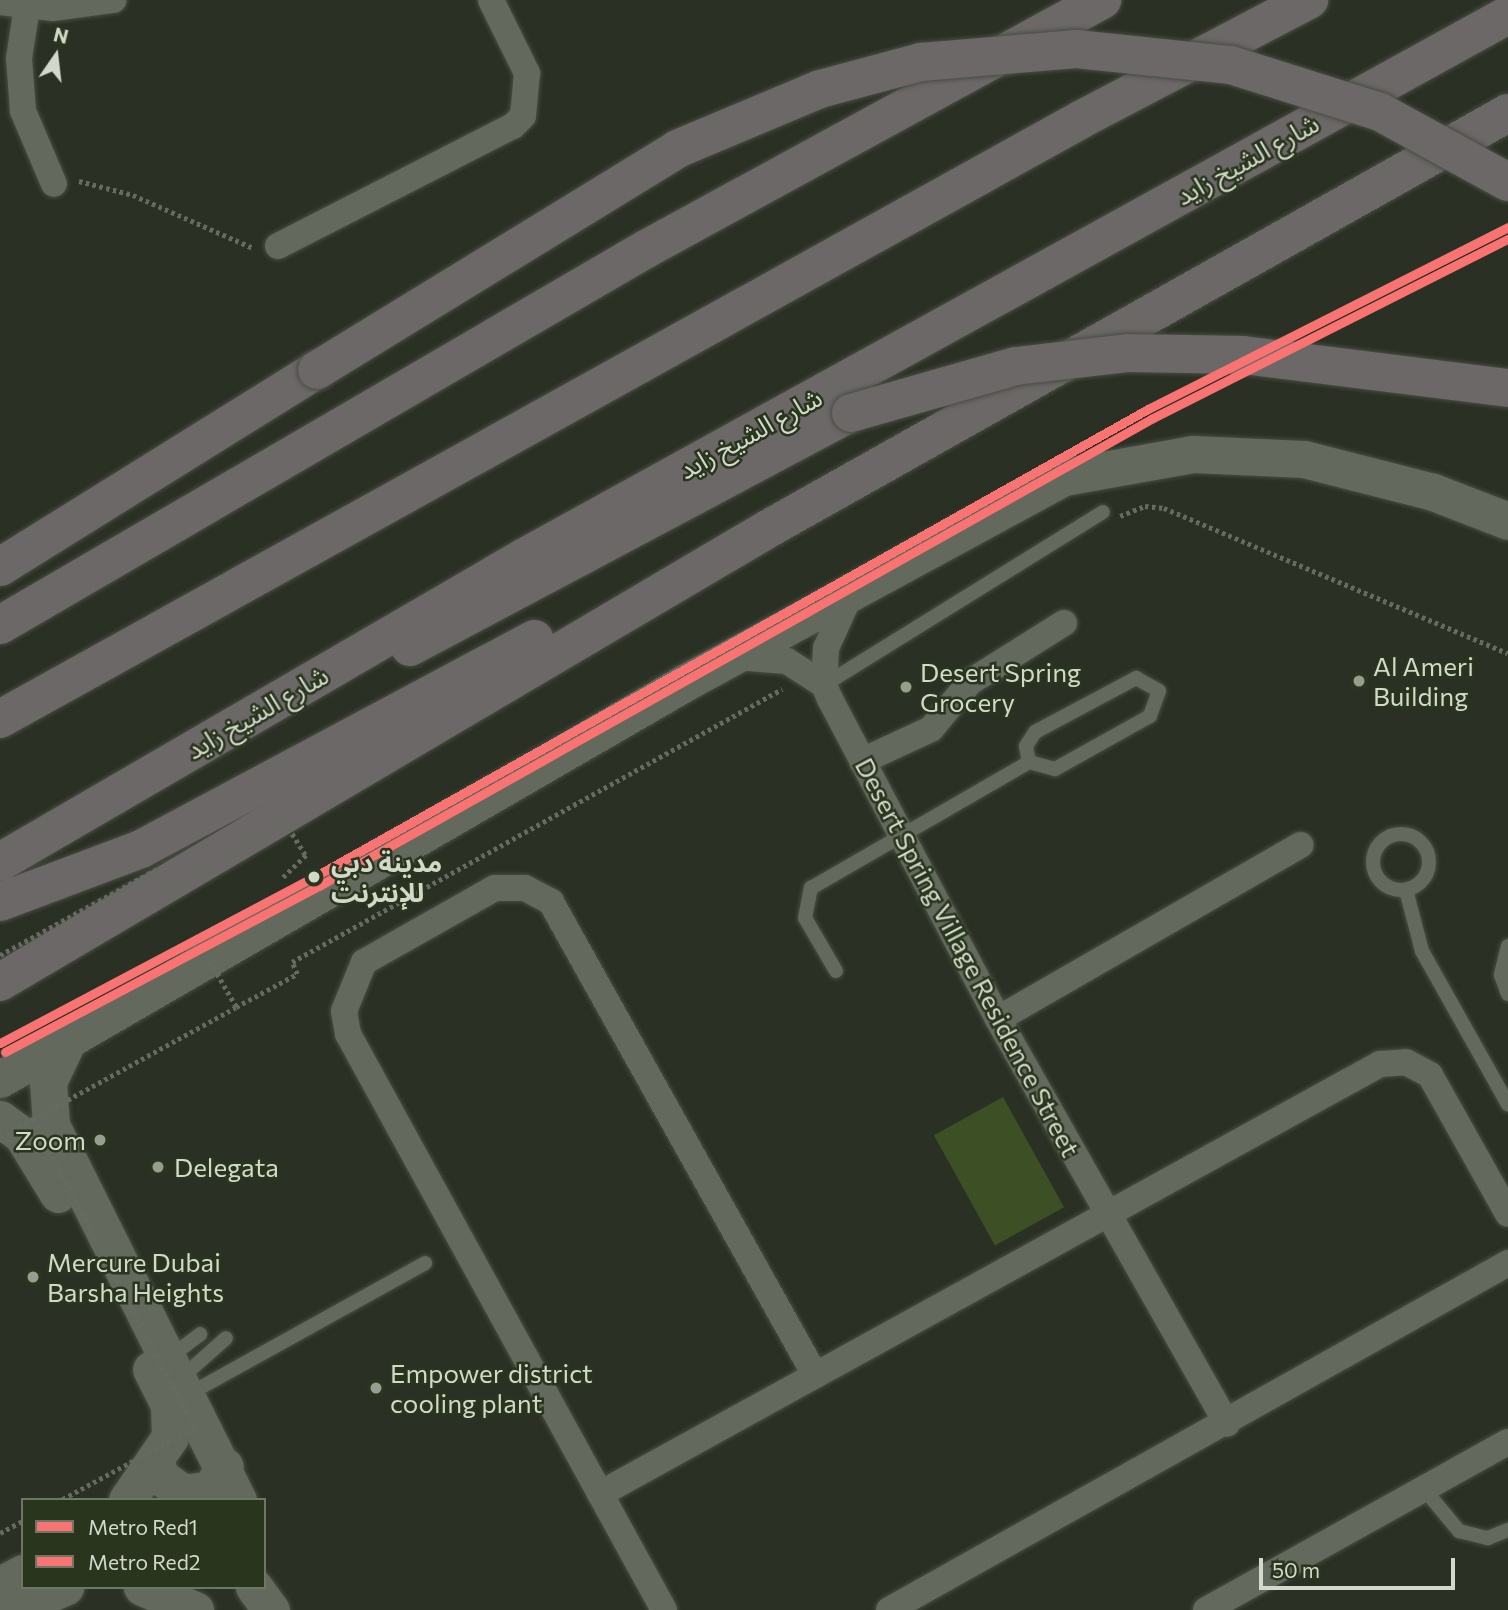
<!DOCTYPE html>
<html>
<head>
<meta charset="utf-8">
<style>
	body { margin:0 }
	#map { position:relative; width:1508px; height:1610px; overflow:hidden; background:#2a3023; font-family:Commissioner,"Noto Sans Arabic",sans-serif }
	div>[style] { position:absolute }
	.green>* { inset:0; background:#3d5025; transform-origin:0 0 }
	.path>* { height:4.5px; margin-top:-2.25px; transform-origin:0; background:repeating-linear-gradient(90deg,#666b61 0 3.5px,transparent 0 7px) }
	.roads { filter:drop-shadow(0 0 2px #484d42) drop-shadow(0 0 2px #484d42) }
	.lane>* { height:14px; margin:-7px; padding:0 7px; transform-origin:7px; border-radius:7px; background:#64695e }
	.lane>.ring { margin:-7px; padding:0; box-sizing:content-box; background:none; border:14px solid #64695e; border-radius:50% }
	.street>* { height:26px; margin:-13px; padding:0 13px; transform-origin:13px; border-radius:13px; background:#64695e }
	.secondary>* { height:37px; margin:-18.5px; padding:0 18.5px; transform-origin:18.5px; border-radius:18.5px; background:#64695e }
	.highway>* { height:38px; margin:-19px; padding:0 19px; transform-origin:19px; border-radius:19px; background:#6b6867 }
	.path-bridge>* { height:4.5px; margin-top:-2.25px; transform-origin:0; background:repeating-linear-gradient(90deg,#666b61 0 3.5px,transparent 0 7px) }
	.bridges { filter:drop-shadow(0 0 2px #484d42) drop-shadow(0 0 2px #484d42) }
	.highway-bridge>* { height:38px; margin:-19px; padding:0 19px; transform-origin:19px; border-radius:19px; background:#6b6867 }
	.metro-1>* { height:9px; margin:-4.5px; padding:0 4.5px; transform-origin:4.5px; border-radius:4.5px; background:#fa7373 }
	.metro-2>* { height:9px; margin:-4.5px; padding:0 4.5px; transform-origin:4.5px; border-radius:4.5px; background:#fa7373 }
	.dots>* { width:19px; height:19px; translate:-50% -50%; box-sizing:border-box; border:4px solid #2a351e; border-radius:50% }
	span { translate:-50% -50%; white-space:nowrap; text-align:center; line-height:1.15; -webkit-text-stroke:5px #2a351e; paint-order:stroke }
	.street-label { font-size:26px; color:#d2d9cb }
	.poi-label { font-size:26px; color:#d2d9cb }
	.left { translate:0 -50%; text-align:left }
	.right { translate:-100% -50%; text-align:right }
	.stop-label { font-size:26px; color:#d2d9cb; font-weight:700 }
	.legend { position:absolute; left:21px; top:1498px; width:245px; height:91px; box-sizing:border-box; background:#2a351e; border:2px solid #6d7763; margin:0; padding:9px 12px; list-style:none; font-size:21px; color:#d2d9cb }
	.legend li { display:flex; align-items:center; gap:14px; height:35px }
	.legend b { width:35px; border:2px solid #6d7763 }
	.north { position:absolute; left:21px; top:21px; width:70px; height:70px; -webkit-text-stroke:5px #2a351e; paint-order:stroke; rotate:14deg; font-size:19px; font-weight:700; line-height:28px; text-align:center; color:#d2d9cb }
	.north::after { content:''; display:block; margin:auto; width:24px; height:32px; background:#d2d9cb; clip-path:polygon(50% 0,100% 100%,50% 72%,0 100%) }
	.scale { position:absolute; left:1259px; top:1558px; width:196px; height:32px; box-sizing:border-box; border:4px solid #d2d9cb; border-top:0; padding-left:9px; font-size:21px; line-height:24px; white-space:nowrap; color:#d2d9cb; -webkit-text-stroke:5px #2a351e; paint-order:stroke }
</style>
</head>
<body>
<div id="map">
	<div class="green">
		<i style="left:1003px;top:1097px;width:126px;height:79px;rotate:61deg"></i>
	</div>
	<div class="path">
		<i style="left:79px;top:181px;width:56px;rotate:14.5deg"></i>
		<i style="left:133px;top:195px;width:131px;rotate:23.8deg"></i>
		<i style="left:1120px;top:516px;width:27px;rotate:-22deg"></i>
		<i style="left:1145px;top:506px;width:19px;rotate:6deg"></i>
		<i style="left:1164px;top:508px;width:373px;rotate:22.9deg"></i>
		<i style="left:283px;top:877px;width:32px;rotate:-44deg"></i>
		<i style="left:236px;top:1007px;width:69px;rotate:-28.4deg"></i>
		<i style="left:297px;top:974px;width:13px;rotate:-113deg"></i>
		<i style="left:292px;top:962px;width:561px;rotate:-29.12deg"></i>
		<i style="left:0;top:1533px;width:26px;rotate:-28deg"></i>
	</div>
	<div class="roads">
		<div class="lane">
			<i style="left:1136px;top:678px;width:26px;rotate:29deg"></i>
			<i style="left:1159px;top:691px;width:27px;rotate:110deg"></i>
			<i style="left:1150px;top:716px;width:109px;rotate:150.8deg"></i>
			<i style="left:1055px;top:769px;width:27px;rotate:-165deg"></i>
			<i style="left:1029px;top:762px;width:16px;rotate:-101deg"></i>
			<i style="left:1026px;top:746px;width:17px;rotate:-57deg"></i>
			<i style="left:1035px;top:732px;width:115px;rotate:-28.1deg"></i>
			<i style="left:824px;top:685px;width:328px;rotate:-31.8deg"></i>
			<i class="ring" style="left:1373px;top:834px;width:42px;height:42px"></i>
			<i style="left:1406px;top:890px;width:63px;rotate:75.3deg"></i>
			<i style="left:1422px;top:951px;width:176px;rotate:60.7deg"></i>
			<i style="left:1508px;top:946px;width:30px;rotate:104deg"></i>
			<i style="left:1501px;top:975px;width:20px;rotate:70deg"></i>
			<i style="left:836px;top:971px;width:61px;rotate:-120.3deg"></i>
			<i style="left:805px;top:918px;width:31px;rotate:-79deg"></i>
			<i style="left:811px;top:888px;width:252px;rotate:-30deg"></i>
			<i style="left:170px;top:1357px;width:38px;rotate:-37deg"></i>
			<i style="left:181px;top:1378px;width:60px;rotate:-41.6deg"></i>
			<i style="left:189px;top:1394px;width:270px;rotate:-29deg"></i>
			<i style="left:1424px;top:1489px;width:55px;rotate:50.2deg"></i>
			<i style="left:1459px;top:1531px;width:30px;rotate:14deg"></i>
			<i style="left:1488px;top:1538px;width:22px;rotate:-22deg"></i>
		</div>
		<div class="street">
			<i style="left:0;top:2px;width:53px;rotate:6.5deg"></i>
			<i style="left:53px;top:8px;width:61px;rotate:-7.6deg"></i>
			<i style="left:27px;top:7px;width:52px;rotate:98.9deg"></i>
			<i style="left:19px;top:58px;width:53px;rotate:85.7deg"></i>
			<i style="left:23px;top:111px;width:79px;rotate:67deg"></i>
			<i style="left:278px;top:246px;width:264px;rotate:-27.1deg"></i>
			<i style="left:513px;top:126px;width:14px;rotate:-45deg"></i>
			<i style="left:523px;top:116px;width:43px;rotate:-84.7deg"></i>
			<i style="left:527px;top:73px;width:81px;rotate:-116.3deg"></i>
			<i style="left:851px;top:593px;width:60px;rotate:114.4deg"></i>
			<i style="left:826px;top:648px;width:37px;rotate:93deg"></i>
			<i style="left:824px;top:685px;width:15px;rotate:67deg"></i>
			<i style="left:830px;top:699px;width:361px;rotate:62.3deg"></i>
			<i style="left:998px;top:1019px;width:465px;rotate:60.5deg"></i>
			<i style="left:735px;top:657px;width:52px;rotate:4.4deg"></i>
			<i style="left:787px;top:661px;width:44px;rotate:33deg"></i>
			<i style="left:862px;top:761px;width:76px;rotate:-24.9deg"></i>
			<i style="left:931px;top:729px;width:61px;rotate:-50.3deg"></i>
			<i style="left:970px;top:682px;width:111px;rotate:-32.1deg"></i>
			<i style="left:998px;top:1019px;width:349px;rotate:-29.9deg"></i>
			<i style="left:600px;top:1494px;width:891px;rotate:-28.87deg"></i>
			<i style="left:1380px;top:1064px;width:26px;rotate:-4deg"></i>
			<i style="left:1406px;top:1062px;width:27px;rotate:28deg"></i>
			<i style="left:1430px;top:1075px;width:159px;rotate:60.7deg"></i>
			<i style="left:664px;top:1610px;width:657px;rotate:-118.75deg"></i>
			<i style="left:348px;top:1034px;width:23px;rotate:-100deg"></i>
			<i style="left:344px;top:1011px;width:53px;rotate:-67.8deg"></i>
			<i style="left:364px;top:962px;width:150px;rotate:-29.5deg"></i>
			<i style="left:495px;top:888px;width:30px"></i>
			<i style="left:525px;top:888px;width:30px;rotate:28deg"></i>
			<i style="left:551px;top:902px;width:542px;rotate:60.83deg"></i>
			<i style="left:889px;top:1610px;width:710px;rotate:-29.27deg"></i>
			<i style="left:1206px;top:1610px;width:346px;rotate:-29.1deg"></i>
		</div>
		<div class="secondary">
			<i style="left:66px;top:1044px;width:42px;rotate:115.3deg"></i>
			<i style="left:48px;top:1082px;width:43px;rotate:86deg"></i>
			<i style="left:51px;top:1125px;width:419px;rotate:63.5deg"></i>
			<i style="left:0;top:1079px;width:793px;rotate:-30.06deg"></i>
			<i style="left:686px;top:682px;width:430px;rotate:-28.5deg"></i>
			<i style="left:1064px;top:477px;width:131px;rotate:-10.1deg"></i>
			<i style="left:1193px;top:454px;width:111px;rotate:2.6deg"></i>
			<i style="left:1304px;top:459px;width:133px;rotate:14.3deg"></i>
			<i style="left:1433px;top:492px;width:80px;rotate:21.1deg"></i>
			<i style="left:0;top:1119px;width:27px;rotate:36deg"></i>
			<i style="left:22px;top:1135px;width:69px;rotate:58.6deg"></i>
			<i style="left:156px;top:1464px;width:14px;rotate:69deg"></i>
			<i style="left:161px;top:1477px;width:27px;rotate:36deg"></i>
			<i style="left:183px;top:1493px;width:27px;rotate:-8deg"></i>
			<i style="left:210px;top:1489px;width:27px;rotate:-57deg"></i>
			<i style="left:127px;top:1500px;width:76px;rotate:-55.7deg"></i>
			<i style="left:170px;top:1437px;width:32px;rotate:-92deg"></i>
			<i style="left:169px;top:1405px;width:40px;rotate:-116.6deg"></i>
			<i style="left:0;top:1585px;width:26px;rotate:-28deg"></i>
			<i style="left:142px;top:1587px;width:58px;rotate:23.5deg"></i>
			<i style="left:254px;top:1587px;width:29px;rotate:54deg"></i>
			<i style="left:11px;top:1610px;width:59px;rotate:-23.1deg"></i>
		</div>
		<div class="highway">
			<i style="left:0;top:567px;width:373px;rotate:-31.9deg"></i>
			<i style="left:0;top:625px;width:747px;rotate:-30.2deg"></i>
			<i style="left:646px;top:249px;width:520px;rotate:-28.64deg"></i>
			<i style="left:410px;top:647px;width:499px;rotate:-28deg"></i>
			<i style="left:0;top:719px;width:1235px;rotate:-29.01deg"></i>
			<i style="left:1080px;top:120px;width:259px;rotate:-27.7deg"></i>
			<i style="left:0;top:862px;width:605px;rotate:-30.17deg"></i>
			<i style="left:523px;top:558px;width:1125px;rotate:-28.87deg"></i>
			<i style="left:0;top:902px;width:151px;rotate:-20.6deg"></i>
			<i style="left:141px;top:849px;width:446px;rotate:-28.1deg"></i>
			<i style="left:0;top:982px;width:889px;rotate:-30.54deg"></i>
			<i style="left:766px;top:530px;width:851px;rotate:-29.34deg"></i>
		</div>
	</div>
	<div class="path-bridge">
		<i style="left:0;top:955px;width:179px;rotate:-28.7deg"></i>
		<i style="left:157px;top:869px;width:24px;rotate:60deg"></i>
		<i style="left:169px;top:890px;width:134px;rotate:-30.4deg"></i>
		<i style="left:285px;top:822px;width:39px;rotate:58deg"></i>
		<i style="left:33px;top:1119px;width:349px;rotate:62.3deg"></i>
		<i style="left:195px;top:1428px;width:151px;rotate:151.6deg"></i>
		<i style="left:0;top:1137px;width:269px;rotate:-28.8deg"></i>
		<i style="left:236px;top:1007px;width:60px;rotate:-120deg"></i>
	</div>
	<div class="bridges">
		<div class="highway-bridge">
			<i style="left:317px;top:370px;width:422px;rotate:-31.5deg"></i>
			<i style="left:677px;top:149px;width:155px;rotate:-22.8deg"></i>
			<i style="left:820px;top:89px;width:105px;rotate:-15deg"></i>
			<i style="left:921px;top:62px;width:156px;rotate:-4.8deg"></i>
			<i style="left:1076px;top:49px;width:156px;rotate:5.9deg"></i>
			<i style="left:1231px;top:65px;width:156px;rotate:17.5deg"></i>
			<i style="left:1380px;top:112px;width:146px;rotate:28.7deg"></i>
			<i style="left:851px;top:413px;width:172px;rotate:-15.9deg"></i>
			<i style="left:1016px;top:366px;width:114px;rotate:-6.6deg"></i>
			<i style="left:1129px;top:353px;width:114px;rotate:1deg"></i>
			<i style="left:1243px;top:355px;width:267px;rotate:7.1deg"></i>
		</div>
	</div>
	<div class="metro-1">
		<i style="left:0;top:1043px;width:355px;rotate:-27.9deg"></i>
		<i style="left:314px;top:877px;width:956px;rotate:-29.3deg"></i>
		<i style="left:1148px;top:409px;width:403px;rotate:-26.8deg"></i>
	</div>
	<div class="metro-2">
		<i style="left:5px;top:1052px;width:355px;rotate:-27.9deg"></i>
		<i style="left:319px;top:886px;width:956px;rotate:-29.3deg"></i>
		<i style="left:1153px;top:418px;width:398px;rotate:-26.8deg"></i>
	</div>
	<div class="dots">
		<i style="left:1359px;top:681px;background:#979e90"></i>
		<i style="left:906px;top:687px;background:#979e90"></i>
		<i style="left:314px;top:877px;background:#d2d9cb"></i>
		<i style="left:100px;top:1140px;background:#979e90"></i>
		<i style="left:158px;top:1167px;background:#979e90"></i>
		<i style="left:33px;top:1277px;background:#979e90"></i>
		<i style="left:376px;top:1388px;background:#979e90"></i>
	</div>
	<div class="street-label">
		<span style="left:1247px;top:159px;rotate:-29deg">شارع الشيخ زايد</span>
		<span style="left:750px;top:433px;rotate:-29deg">شارع الشيخ زايد</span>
		<span style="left:257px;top:712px;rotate:-30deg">شارع الشيخ زايد</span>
		<span style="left:968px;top:957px;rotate:62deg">Desert Spring Village Residence Street</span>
	</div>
	<div class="poi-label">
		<span class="left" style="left:1373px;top:681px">Al Ameri<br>Building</span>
		<span class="left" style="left:920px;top:687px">Desert Spring<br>Grocery</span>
		<span class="right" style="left:86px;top:1140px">Zoom</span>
		<span class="left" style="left:174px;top:1167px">Delegata</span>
		<span class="left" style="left:47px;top:1277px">Mercure Dubai<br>Barsha Heights</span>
		<span class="left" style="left:390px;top:1388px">Empower district<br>cooling plant</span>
	</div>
	<div class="stop-label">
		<span class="left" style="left:331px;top:877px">مدينة دبي<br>للإنترنت</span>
	</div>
	<ul class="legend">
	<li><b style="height:9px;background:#fa7373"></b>Metro Red1</li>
	<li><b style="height:9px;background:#fa7373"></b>Metro Red2</li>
	</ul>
	<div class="north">N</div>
	<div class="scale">50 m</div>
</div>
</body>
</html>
